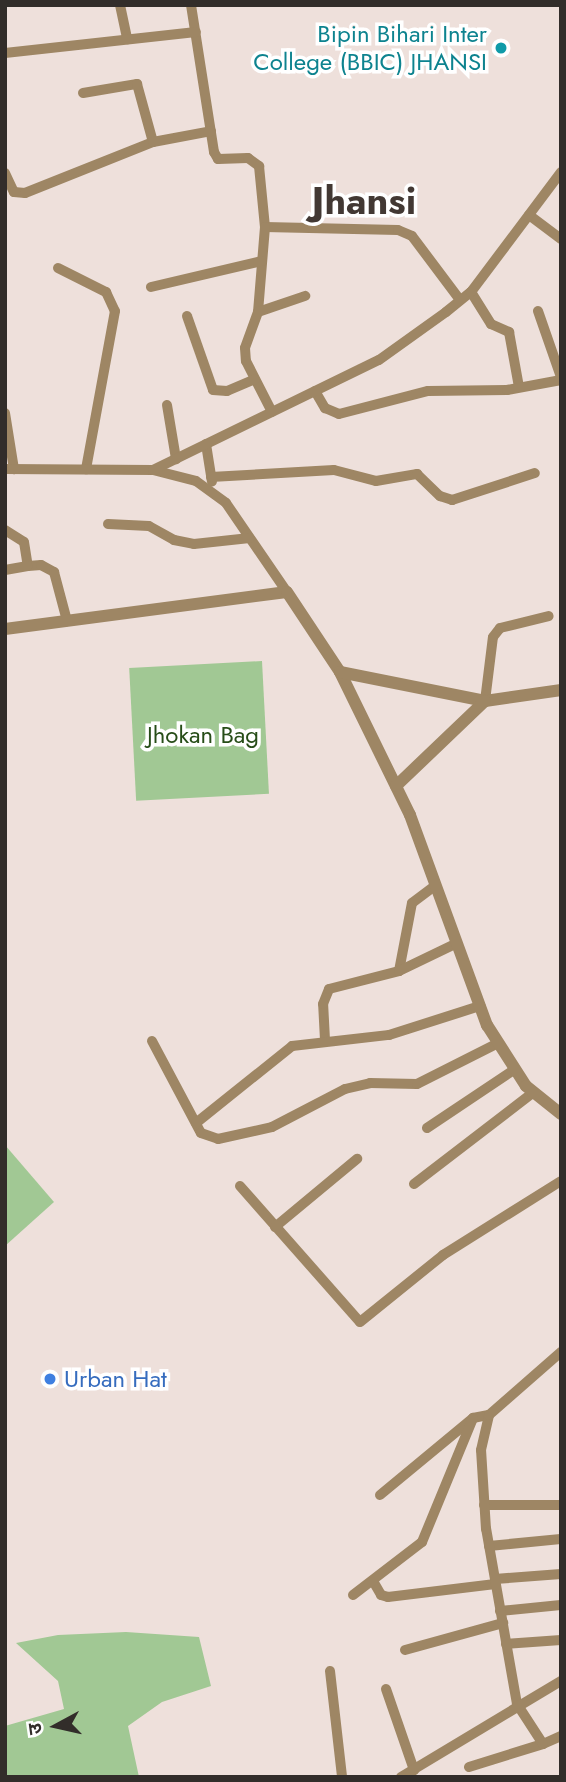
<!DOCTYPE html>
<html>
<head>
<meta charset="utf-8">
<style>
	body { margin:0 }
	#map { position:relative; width:566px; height:1782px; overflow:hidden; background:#eee0db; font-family:Jost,"Noto Sans Devanagari",sans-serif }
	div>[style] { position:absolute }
	.green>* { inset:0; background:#a1c894; transform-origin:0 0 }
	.minor>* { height:10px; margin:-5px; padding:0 5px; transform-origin:5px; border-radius:5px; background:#9e8664 }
	.tertiary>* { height:12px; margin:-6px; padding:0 6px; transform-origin:6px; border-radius:6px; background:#9e8664 }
	.dots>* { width:19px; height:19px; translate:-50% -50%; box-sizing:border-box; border:4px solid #fff; border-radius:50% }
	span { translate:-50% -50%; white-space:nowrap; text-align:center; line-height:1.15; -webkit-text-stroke:7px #fff; paint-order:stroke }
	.culture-label { font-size:24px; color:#0d838f }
	.right { translate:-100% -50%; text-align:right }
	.park-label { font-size:24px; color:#274d18 }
	.shop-label { font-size:24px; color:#366cbe }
	.left { translate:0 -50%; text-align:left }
	.town-label { font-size:38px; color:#423833; font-weight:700 }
	.frame { position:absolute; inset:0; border:7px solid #322d2a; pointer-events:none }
	.north { position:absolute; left:21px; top:1691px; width:70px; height:70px; -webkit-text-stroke:5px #fff; paint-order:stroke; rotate:262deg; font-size:19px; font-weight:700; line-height:28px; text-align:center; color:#322d2a }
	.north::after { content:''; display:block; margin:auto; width:24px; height:32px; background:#322d2a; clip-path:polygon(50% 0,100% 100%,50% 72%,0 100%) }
</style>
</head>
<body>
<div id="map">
	<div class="green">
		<i style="left:262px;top:661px;width:133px;height:133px;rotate:87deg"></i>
		<i style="clip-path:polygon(5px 1145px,54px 1202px,5px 1246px)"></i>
		<i style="clip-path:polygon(126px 1632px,199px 1637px,211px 1686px,162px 1702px,128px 1726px,139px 1777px,5px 1777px,5px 1726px,64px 1709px,58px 1681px,16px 1643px,58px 1635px)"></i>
	</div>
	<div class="minor">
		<i style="left:120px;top:5px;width:35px;rotate:78deg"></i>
		<i style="left:191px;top:5px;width:149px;rotate:81.1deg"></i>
		<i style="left:214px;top:152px;width:8px;rotate:60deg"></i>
		<i style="left:218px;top:159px;width:30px;rotate:-2deg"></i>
		<i style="left:248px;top:158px;width:14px;rotate:36deg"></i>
		<i style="left:259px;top:166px;width:61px;rotate:84.4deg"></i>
		<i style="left:265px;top:227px;width:133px;rotate:1.3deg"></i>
		<i style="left:398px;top:230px;width:15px;rotate:23deg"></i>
		<i style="left:412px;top:236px;width:80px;rotate:53.1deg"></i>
		<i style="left:5px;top:53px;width:192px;rotate:-6.3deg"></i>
		<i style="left:83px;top:93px;width:55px;rotate:-9.5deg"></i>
		<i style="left:137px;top:84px;width:60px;rotate:74.6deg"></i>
		<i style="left:5px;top:173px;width:21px;rotate:65deg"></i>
		<i style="left:14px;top:192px;width:11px;rotate:5deg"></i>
		<i style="left:25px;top:193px;width:138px;rotate:-21.7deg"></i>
		<i style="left:153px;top:142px;width:59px;rotate:-10.7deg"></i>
		<i style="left:529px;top:215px;width:40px;rotate:37deg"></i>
		<i style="left:265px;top:227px;width:85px;rotate:94.7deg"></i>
		<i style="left:258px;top:312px;width:38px;rotate:110deg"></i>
		<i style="left:245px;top:348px;width:13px;rotate:86deg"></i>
		<i style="left:246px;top:361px;width:57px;rotate:63deg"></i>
		<i style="left:58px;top:268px;width:54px;rotate:26.6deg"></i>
		<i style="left:106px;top:292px;width:21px;rotate:65deg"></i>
		<i style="left:115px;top:311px;width:161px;rotate:100.4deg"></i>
		<i style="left:151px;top:287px;width:114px;rotate:-13.2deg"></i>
		<i style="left:471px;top:292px;width:38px;rotate:58deg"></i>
		<i style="left:491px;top:324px;width:20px;rotate:24deg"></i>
		<i style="left:509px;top:332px;width:56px;rotate:79.7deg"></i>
		<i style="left:538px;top:311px;width:70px;rotate:70.8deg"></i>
		<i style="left:258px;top:312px;width:50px;rotate:-18.8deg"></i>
		<i style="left:187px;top:316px;width:78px;rotate:70.6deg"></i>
		<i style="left:213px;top:390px;width:14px;rotate:4deg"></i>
		<i style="left:227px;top:391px;width:30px;rotate:-23deg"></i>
		<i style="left:315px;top:391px;width:20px;rotate:60deg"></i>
		<i style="left:325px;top:408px;width:15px;rotate:23deg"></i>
		<i style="left:339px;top:414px;width:92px;rotate:-14.5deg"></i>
		<i style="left:428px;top:391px;width:79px;rotate:-0.7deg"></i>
		<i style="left:507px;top:390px;width:55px;rotate:-10.5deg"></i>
		<i style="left:167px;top:405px;width:55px;rotate:80.5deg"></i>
		<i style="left:5px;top:413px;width:57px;rotate:80.9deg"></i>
		<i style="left:206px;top:444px;width:38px;rotate:81deg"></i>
		<i style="left:5px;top:469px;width:148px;rotate:0.4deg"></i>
		<i style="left:153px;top:470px;width:44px;rotate:14.3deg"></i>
		<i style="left:196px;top:481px;width:37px;rotate:36deg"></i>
		<i style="left:226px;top:503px;width:108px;rotate:55.6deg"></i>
		<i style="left:153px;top:470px;width:251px;rotate:-26deg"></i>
		<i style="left:379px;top:360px;width:82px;rotate:-35.6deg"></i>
		<i style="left:446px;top:312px;width:32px;rotate:-39deg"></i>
		<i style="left:471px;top:292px;width:150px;rotate:-53.1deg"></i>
		<i style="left:211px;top:477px;width:123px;rotate:-3.3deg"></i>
		<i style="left:334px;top:470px;width:43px;rotate:14.7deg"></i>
		<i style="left:376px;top:481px;width:42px;rotate:-9.7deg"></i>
		<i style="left:417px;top:474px;width:32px;rotate:44deg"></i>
		<i style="left:440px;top:496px;width:13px;rotate:18deg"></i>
		<i style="left:452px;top:500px;width:87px;rotate:-18deg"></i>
		<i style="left:108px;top:524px;width:41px;rotate:2.8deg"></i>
		<i style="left:149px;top:526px;width:29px;rotate:29deg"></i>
		<i style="left:174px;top:540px;width:20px;rotate:11deg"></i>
		<i style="left:194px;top:544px;width:56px;rotate:-6.1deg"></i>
		<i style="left:5px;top:530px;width:22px;rotate:32deg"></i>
		<i style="left:24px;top:542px;width:24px;rotate:81deg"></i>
		<i style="left:28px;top:566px;width:13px;rotate:-4deg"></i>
		<i style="left:41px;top:565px;width:15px;rotate:28deg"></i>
		<i style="left:54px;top:572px;width:51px;rotate:75.1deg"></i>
		<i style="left:5px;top:570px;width:23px;rotate:-10deg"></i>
		<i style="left:485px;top:701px;width:64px;rotate:-82.9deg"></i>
		<i style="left:493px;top:637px;width:11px;rotate:-52deg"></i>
		<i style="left:500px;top:628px;width:50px;rotate:-13.8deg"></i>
		<i style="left:399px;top:971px;width:69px;rotate:-79.2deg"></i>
		<i style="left:412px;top:903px;width:30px;rotate:-37deg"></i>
		<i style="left:325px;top:1040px;width:36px;rotate:-93deg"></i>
		<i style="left:323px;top:1004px;width:16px;rotate:-68deg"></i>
		<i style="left:329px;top:989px;width:72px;rotate:-14.4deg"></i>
		<i style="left:399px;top:971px;width:64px;rotate:-25.8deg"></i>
		<i style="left:152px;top:1041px;width:104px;rotate:62deg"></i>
		<i style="left:201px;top:1133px;width:18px;rotate:19deg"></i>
		<i style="left:218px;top:1139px;width:55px;rotate:-12.5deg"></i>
		<i style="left:272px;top:1127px;width:82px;rotate:-27.5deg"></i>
		<i style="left:345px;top:1089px;width:26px;rotate:-13deg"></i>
		<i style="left:370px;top:1083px;width:47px;rotate:1.2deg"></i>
		<i style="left:417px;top:1084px;width:91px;rotate:-26.8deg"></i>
		<i style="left:196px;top:1123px;width:123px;rotate:-38.7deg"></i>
		<i style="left:292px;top:1046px;width:98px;rotate:-6.5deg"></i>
		<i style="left:389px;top:1035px;width:96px;rotate:-17.7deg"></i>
		<i style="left:427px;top:1128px;width:106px;rotate:-33.8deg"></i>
		<i style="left:414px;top:1184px;width:151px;rotate:-37.5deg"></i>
		<i style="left:240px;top:1186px;width:181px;rotate:48.6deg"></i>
		<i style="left:360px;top:1322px;width:107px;rotate:-38.9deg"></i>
		<i style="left:443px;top:1255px;width:139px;rotate:-32.1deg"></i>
		<i style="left:275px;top:1227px;width:107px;rotate:-39.7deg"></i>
		<i style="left:380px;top:1495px;width:121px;rotate:-39.6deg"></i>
		<i style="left:473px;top:1418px;width:16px;rotate:-11deg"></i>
		<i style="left:484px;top:1505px;width:77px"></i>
		<i style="left:489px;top:1546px;width:72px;rotate:-5.6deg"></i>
		<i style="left:495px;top:1579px;width:66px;rotate:-4.3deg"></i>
		<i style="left:373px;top:1581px;width:16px;rotate:60deg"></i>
		<i style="left:381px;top:1595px;width:7px;rotate:16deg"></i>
		<i style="left:388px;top:1597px;width:108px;rotate:-6.9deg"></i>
		<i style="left:353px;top:1595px;width:87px;rotate:-37.5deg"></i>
		<i style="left:422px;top:1542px;width:134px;rotate:-67.6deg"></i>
		<i style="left:500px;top:1611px;width:61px;rotate:-5.6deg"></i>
		<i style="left:506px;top:1644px;width:55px;rotate:-4.2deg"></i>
		<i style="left:405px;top:1650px;width:102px;rotate:-15.4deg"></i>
		<i style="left:330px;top:1671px;width:107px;rotate:83.5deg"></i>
		<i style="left:386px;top:1689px;width:86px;rotate:70.9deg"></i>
		<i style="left:543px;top:1744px;width:20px;rotate:-24deg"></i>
		<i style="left:469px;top:1767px;width:77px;rotate:-17.3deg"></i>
		<i style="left:543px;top:1744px;width:48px;rotate:-123deg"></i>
		<i style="left:517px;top:1704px;width:178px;rotate:-100deg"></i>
		<i style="left:486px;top:1529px;width:79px;rotate:-93.6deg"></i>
		<i style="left:481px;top:1450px;width:36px;rotate:-77deg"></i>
		<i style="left:489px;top:1415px;width:96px;rotate:-41.2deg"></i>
		<i style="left:401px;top:1777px;width:187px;rotate:-31deg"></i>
	</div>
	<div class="tertiary">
		<i style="left:5px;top:629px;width:284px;rotate:-7.5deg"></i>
		<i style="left:287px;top:592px;width:96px;rotate:56.5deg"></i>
		<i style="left:340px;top:672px;width:159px;rotate:63.9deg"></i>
		<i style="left:410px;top:815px;width:224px;rotate:69.9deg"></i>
		<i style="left:487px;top:1025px;width:72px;rotate:57.4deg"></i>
		<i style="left:526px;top:1086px;width:45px;rotate:38.7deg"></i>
		<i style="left:340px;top:672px;width:148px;rotate:11.3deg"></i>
		<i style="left:485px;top:701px;width:77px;rotate:-8.2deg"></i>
		<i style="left:396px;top:786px;width:123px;rotate:-43.7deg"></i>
	</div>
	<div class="dots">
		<i style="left:501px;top:48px;background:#0f9aa8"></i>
		<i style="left:50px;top:1379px;background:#3f7fe0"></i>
	</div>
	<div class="culture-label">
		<span class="right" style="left:487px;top:48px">Bipin Bihari Inter<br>College (BBIC) JHANSI</span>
	</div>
	<div class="park-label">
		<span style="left:203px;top:735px">Jhokan Bag</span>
	</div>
	<div class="shop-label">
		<span class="left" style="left:64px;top:1379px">Urban Hat</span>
	</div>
	<div class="town-label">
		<span style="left:364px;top:201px">Jhansi</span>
	</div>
	<div class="frame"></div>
	<div class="north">उ</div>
</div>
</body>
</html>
